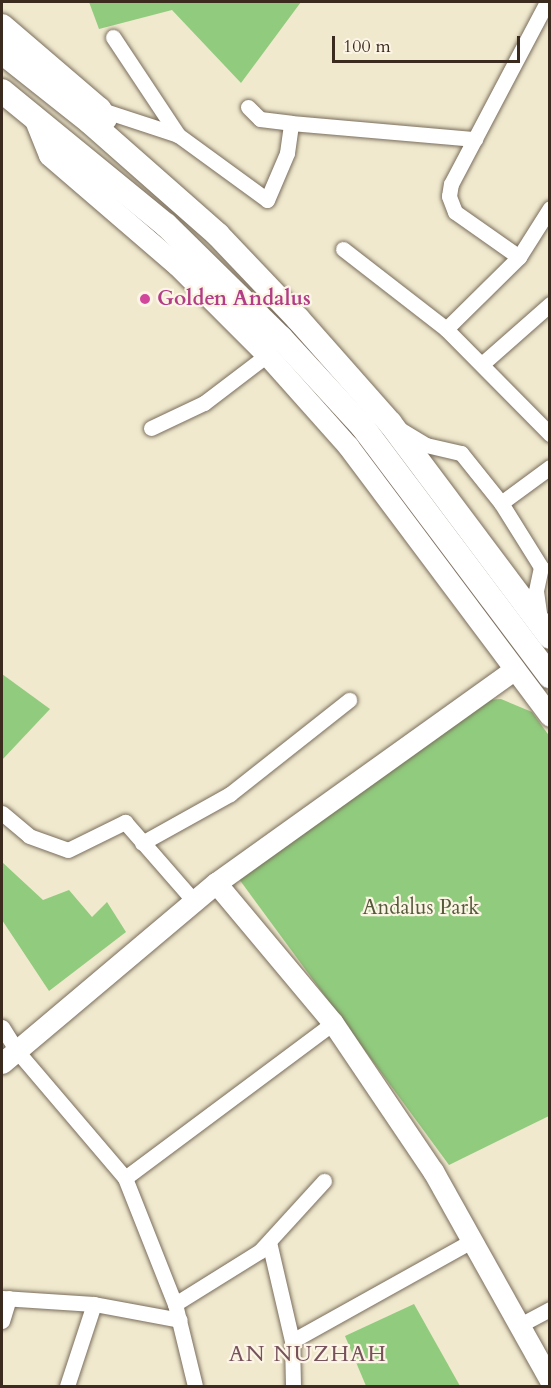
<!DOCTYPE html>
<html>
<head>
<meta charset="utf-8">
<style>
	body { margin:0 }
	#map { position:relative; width:551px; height:1388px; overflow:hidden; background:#f0e9ce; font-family:Cardo,serif }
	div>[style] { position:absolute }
	.green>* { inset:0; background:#91cb7e }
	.roads { filter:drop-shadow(0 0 2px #7a6d5c) drop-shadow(0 0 2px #7a6d5c) }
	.street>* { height:15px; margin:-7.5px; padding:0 7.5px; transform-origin:7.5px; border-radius:7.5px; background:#fff }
	.secondary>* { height:21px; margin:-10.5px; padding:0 10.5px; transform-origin:10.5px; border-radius:10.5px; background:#fff }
	.primary>* { height:24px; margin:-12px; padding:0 12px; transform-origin:12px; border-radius:12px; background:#fff }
	.dots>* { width:16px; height:16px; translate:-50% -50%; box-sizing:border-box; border:3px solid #fcf5e5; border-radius:50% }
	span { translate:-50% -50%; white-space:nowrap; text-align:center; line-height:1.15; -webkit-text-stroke:4.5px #fcf5e5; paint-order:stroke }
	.hotel-label { font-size:21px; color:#b23c85; font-weight:700 }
	.left { translate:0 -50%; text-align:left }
	.park-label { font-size:21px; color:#555a3b }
	.neighbourhood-label { font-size:22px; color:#76525b; letter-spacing:1.5px }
	.frame { position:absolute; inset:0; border:3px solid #3b2a1e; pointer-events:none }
	.scale { position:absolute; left:332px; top:36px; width:188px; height:27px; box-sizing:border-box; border:3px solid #3b2a1e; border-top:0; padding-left:8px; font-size:18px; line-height:21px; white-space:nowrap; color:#3b2a1e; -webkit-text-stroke:4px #fcf5e5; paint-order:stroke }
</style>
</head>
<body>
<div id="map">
	<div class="green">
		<i style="clip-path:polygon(89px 2px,301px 2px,241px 83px,172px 10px,99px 29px)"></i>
		<i style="clip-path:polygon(2px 674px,50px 709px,2px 760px)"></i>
		<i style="clip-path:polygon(501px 699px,532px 712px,550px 737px,549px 1116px,449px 1165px,239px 879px,487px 700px)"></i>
		<i style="clip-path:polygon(2px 862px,43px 900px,69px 890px,92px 917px,107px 902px,126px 932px,49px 991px,2px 920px)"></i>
		<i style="clip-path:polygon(414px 1304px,460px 1386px,366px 1386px,345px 1336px)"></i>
	</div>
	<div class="roads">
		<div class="street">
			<i style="left:113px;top:37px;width:118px;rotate:56.4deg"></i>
			<i style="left:178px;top:135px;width:110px;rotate:36.1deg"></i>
			<i style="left:267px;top:200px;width:51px;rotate:-66.9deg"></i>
			<i style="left:287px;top:153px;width:30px;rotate:-82deg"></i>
			<i style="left:248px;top:107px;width:17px;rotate:45deg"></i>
			<i style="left:260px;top:119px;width:31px;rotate:7deg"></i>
			<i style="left:291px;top:123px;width:185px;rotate:5deg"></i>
			<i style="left:99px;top:109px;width:83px;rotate:18.2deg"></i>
			<i style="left:343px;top:249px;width:130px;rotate:37.8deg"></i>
			<i style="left:446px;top:329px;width:148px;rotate:45.3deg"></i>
			<i style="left:519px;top:257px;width:78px;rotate:-144.9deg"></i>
			<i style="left:455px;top:212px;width:17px;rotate:-111deg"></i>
			<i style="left:449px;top:196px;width:12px;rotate:-81deg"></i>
			<i style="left:451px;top:184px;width:206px;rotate:-62.2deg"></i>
			<i style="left:446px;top:329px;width:103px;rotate:-44.6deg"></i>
			<i style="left:519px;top:257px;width:58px;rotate:-57.7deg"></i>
			<i style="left:482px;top:364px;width:91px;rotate:-41.4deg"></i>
			<i style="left:151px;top:428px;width:59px;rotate:-25.3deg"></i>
			<i style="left:204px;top:403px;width:79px;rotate:-37.3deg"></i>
			<i style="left:401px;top:430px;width:29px;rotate:31deg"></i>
			<i style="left:426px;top:445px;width:36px;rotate:13deg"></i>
			<i style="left:461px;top:453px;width:64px;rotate:51.3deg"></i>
			<i style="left:501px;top:503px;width:75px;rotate:58deg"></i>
			<i style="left:541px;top:567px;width:25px;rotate:102deg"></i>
			<i style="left:536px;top:591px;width:29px;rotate:82deg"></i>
			<i style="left:501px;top:503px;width:61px;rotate:-36.3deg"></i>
			<i style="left:2px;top:813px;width:35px;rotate:40deg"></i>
			<i style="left:29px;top:836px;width:41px;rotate:19.7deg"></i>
			<i style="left:68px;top:850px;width:64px;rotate:-26.2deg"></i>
			<i style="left:125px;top:822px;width:105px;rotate:48.9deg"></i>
			<i style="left:142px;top:843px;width:101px;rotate:-29.1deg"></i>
			<i style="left:230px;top:794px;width:152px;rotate:-38.3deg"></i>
			<i style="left:2px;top:1027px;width:28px;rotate:58deg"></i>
			<i style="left:17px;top:1051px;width:167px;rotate:49.6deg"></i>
			<i style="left:125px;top:1178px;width:136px;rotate:68.4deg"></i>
			<i style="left:175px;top:1304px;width:84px;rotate:76.3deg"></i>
			<i style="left:125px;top:1178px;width:259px;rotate:-36.7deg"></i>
			<i style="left:269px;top:1242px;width:102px;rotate:76.9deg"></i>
			<i style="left:292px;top:1341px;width:45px;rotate:88.7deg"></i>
			<i style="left:2px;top:1298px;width:92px;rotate:3.7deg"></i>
			<i style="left:94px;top:1304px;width:87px;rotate:10.5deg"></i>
			<i style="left:175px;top:1304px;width:100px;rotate:-31.9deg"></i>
			<i style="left:260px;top:1251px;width:95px;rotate:-47.6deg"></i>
			<i style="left:2px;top:1321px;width:24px;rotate:-73deg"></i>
			<i style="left:518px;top:1326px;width:36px;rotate:-28deg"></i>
			<i style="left:292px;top:1341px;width:206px;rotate:-29.1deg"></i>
			<i style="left:67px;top:1386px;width:86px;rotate:-71.8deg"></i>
		</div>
		<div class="secondary">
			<i style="left:33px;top:115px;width:43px;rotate:68.2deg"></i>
			<i style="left:49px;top:155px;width:169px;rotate:40.7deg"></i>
			<i style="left:177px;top:265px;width:127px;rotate:45deg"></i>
			<i style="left:267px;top:355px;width:122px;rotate:48.3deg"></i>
			<i style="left:348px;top:446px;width:337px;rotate:53.2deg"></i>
			<i style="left:216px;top:883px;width:182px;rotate:50.1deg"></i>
			<i style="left:333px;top:1023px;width:179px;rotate:56deg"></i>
			<i style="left:433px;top:1171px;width:240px;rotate:60.8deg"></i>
			<i style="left:2px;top:1063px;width:280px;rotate:-40.1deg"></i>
			<i style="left:216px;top:883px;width:365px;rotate:-35.6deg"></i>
		</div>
		<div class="primary">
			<i style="left:2px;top:26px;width:128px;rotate:40.6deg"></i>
			<i style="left:99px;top:109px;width:11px;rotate:56deg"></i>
			<i style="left:2px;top:52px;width:112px;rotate:38.5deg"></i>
			<i style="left:90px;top:122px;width:171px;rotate:41.4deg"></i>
			<i style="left:218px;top:235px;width:116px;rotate:46.4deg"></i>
			<i style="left:298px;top:319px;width:139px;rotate:48.5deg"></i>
			<i style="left:390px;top:423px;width:267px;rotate:53.2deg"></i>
			<i style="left:2px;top:91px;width:212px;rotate:39.3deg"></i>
			<i style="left:166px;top:225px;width:161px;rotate:44.5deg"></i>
			<i style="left:281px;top:338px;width:120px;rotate:47.4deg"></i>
			<i style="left:362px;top:426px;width:313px;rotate:53.1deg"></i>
		</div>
	</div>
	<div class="dots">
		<i style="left:145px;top:299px;background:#d1479c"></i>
	</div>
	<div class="hotel-label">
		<span class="left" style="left:157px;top:299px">Golden Andalus</span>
	</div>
	<div class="park-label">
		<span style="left:421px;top:908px">Andalus Park</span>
	</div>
	<div class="neighbourhood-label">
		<span style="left:308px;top:1355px">AN NUZHAH</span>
	</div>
	<div class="frame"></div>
	<div class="scale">100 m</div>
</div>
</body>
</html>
